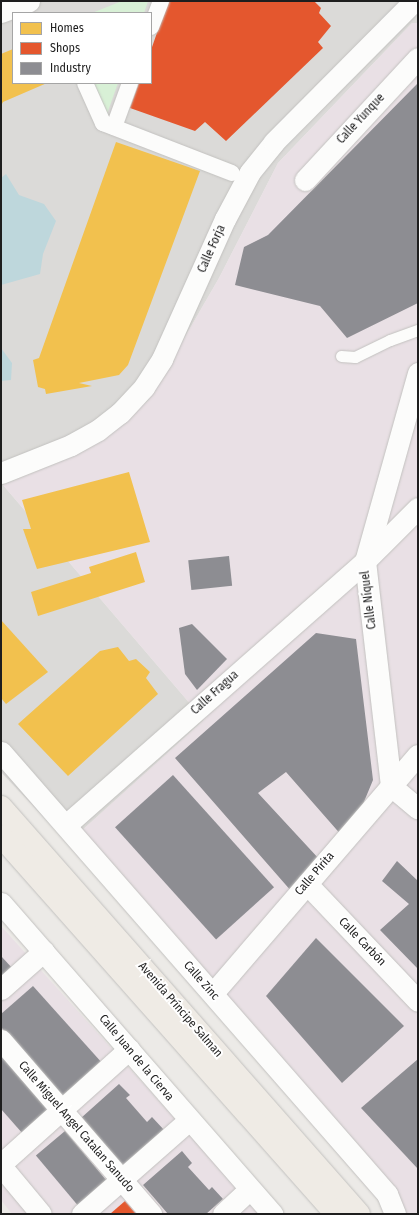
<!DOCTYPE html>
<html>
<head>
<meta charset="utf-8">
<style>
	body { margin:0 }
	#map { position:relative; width:419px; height:1215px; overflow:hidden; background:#eceae7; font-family:"Fira Sans Condensed",sans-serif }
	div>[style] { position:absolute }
	.residential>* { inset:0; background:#dbdad8 }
	.industrial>* { inset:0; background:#e9e0e5 }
	.park>* { inset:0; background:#d8f0d6 }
	.water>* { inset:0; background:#bed7dc }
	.homes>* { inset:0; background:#f2c14e }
	.shops>* { inset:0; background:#e4572e }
	.industry>* { inset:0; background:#8d8d92; transform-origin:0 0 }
	.roads { filter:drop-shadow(0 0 1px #c2c1bf) drop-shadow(0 0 1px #c2c1bf) }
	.service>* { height:11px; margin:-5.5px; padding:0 5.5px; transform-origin:5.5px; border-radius:5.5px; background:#fcfcfb }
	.pedestrian>* { height:16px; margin:-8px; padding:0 8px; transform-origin:8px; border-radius:8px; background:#fcfcfb }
	.minor>* { height:21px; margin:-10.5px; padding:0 10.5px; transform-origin:10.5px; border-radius:10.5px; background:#fcfcfb }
	.primary>* { height:22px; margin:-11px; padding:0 11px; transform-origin:11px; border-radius:11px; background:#efebe5 }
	span { translate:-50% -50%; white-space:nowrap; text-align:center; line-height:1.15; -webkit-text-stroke:4px #fff; paint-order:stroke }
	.street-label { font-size:12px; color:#1e1e1e }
	.frame { position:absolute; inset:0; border:2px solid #1e1e1e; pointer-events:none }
	.legend { position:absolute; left:12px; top:12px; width:140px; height:72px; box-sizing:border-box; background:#fff; border:1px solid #a5a5a5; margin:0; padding:5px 7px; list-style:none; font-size:12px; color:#1e1e1e }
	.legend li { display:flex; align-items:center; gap:8px; height:20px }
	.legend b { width:20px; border:1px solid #a5a5a5 }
</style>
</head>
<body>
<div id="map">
	<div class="residential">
		<i style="clip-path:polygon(evenodd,1px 1px,418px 1px,418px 23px,412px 23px,278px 163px,219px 278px,148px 401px,82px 452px,3px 485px,204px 720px,68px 843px,1px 772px,1px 1px,13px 13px,151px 13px,151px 83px,13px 83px,13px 13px)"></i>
	</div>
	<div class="industrial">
		<i style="clip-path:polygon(412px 23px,418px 23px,418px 1214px,390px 1214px,68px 843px,204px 720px,3px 485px,82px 452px,148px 401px,219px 278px,278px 163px)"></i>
		<i style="clip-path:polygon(1px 926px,261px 1214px,12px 1214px,1px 1200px)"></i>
	</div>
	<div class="park">
		<i style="clip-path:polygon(122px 1px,148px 1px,144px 13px,92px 13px)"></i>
		<i style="clip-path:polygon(94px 83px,118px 83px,107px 114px)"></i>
	</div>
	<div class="water">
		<i style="clip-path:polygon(6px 174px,19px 195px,44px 204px,56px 221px,43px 254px,40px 274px,1px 285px,1px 178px)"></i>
		<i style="clip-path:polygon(1px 348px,12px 363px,11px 380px,1px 381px)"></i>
	</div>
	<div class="homes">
		<i style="clip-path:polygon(263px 1px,298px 1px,325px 26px,222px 128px,179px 82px)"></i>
		<i style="clip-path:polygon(13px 49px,13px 83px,47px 83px,3px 102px,1px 106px,1px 54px)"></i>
		<i style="clip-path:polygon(116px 142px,200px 171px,128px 365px,119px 375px,79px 383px,92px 386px,46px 394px,45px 389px,38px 387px,33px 360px,39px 358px)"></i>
		<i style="clip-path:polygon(129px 472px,150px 542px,37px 569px,23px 529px,31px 529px,22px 500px)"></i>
		<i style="clip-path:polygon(136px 552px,145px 582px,38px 616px,31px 592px,91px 573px,89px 567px)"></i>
		<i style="clip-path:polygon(1px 620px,48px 672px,6px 704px,1px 698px)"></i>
		<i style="clip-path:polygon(118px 647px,129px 661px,136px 659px,150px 672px,146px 678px,158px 694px,68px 776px,18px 724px,100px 651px)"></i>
	</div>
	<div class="shops">
		<i style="clip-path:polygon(168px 1px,314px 1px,321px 8px,319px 13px,331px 26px,318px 42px,323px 48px,226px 141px,205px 122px,195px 131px,130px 108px,139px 83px,151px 83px,151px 50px)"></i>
		<i style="clip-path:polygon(125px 1201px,136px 1214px,110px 1214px)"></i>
	</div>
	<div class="industry">
		<i style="clip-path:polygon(418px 83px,418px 303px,347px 338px,320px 306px,235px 285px,244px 247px,268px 235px)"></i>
		<i style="left:229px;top:556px;width:30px;height:41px;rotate:84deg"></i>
		<i style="clip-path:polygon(192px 624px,227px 659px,197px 690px,185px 674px,179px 628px)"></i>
		<i style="clip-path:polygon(316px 633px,356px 639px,373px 780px,361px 809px,343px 837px,286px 772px,258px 793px,320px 860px,292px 892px,175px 758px)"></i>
		<i style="left:173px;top:775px;width:151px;height:78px;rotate:48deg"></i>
		<i style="clip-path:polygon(397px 861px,418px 881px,418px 969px,380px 930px,409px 904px,382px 881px)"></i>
		<i style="clip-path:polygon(316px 938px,404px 1026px,342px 1083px,266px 996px)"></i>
		<i style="clip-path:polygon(1px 956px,13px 969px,1px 980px)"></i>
		<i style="clip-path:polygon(33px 986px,103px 1064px,63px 1100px,1px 1027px,1px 1014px)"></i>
		<i style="clip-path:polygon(1px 1051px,52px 1108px,23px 1134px,1px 1109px)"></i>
		<i style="clip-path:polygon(418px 1059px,418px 1169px,361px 1108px)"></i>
		<i style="clip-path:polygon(119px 1084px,130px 1095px,126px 1098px,147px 1122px,152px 1117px,165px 1131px,125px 1167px,81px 1118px)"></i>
		<i style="left:65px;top:1131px;width:65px;height:38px;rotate:50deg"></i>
		<i style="clip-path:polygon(182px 1151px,192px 1163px,188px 1167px,209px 1190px,212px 1187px,223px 1199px,206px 1214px,168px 1214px,143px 1185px)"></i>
	</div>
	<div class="roads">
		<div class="service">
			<i style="left:341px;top:356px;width:14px;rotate:4deg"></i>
			<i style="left:355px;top:357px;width:39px;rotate:-26deg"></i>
			<i style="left:390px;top:340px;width:30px;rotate:-20deg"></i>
		</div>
		<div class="pedestrian">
			<i style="left:151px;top:27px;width:28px;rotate:-69deg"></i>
			<i style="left:85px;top:83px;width:44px;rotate:65.8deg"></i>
			<i style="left:103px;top:123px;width:138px;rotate:21.2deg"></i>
			<i style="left:114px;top:127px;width:47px;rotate:-70deg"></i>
		</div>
		<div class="minor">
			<i style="left:1px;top:12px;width:30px;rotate:-21deg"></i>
			<i style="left:305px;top:180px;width:166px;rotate:-47.2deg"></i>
			<i style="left:418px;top:373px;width:195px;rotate:105.7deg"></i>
			<i style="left:365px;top:561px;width:226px;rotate:83.4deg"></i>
			<i style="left:391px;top:786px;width:35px;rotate:40deg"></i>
			<i style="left:1px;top:473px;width:75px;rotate:-21.8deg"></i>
			<i style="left:71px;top:445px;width:31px;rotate:-29deg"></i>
			<i style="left:98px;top:430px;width:28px;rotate:-38deg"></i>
			<i style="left:120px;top:413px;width:35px;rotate:-47deg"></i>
			<i style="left:144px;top:387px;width:33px;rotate:-57deg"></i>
			<i style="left:162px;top:359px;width:154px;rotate:-65.8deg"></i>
			<i style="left:225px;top:219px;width:53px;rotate:-62deg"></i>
			<i style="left:250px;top:172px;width:38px;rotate:-51deg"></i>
			<i style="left:274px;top:142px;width:199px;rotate:-45.2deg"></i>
			<i style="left:1px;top:752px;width:587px;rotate:48.87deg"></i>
			<i style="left:387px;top:1194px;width:22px;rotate:68deg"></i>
			<i style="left:66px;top:825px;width:399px;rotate:-41.4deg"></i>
			<i style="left:365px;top:561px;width:75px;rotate:-45deg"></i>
			<i style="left:307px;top:884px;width:161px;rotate:46.5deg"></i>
			<i style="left:1px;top:903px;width:413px;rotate:48.9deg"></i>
			<i style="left:1px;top:989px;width:57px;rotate:-41.5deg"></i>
			<i style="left:213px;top:993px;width:314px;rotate:-49.3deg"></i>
			<i style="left:1px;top:1040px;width:230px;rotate:49.2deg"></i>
			<i style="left:1px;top:1164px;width:172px;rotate:-41.9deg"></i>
			<i style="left:1px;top:1166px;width:62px;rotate:50.2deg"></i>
			<i style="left:82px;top:1214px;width:142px;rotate:-41.3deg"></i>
			<i style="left:223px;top:1214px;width:35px;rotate:-43deg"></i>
		</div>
		<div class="primary">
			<i style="left:1px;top:807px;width:542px;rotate:48.66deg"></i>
			<i style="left:1px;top:836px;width:505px;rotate:48.45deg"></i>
		</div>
	</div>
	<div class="street-label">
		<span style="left:361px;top:119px;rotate:-47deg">Calle Yunque</span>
		<span style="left:212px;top:249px;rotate:-66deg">Calle Forja</span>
		<span style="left:369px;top:600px;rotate:-97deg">Calle Níquel</span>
		<span style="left:215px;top:693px;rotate:-42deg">Calle Fragua</span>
		<span style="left:315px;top:874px;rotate:-49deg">Calle Pirita</span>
		<span style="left:362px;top:942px;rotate:46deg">Calle Carbón</span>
		<span style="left:201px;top:981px;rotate:49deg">Calle Zinc</span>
		<span style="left:180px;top:1010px;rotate:49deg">Avenida Príncipe Salman</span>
		<span style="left:136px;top:1058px;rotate:50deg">Calle Juan de la Cierva</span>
		<span style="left:76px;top:1127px;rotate:49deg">Calle Miguel Angel Catalan Sanudo</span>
	</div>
	<div class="frame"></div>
	<ul class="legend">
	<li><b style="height:11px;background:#f2c14e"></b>Homes</li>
	<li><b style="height:11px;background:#e4572e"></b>Shops</li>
	<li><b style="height:11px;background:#8d8d92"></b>Industry</li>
	</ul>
</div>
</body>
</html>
